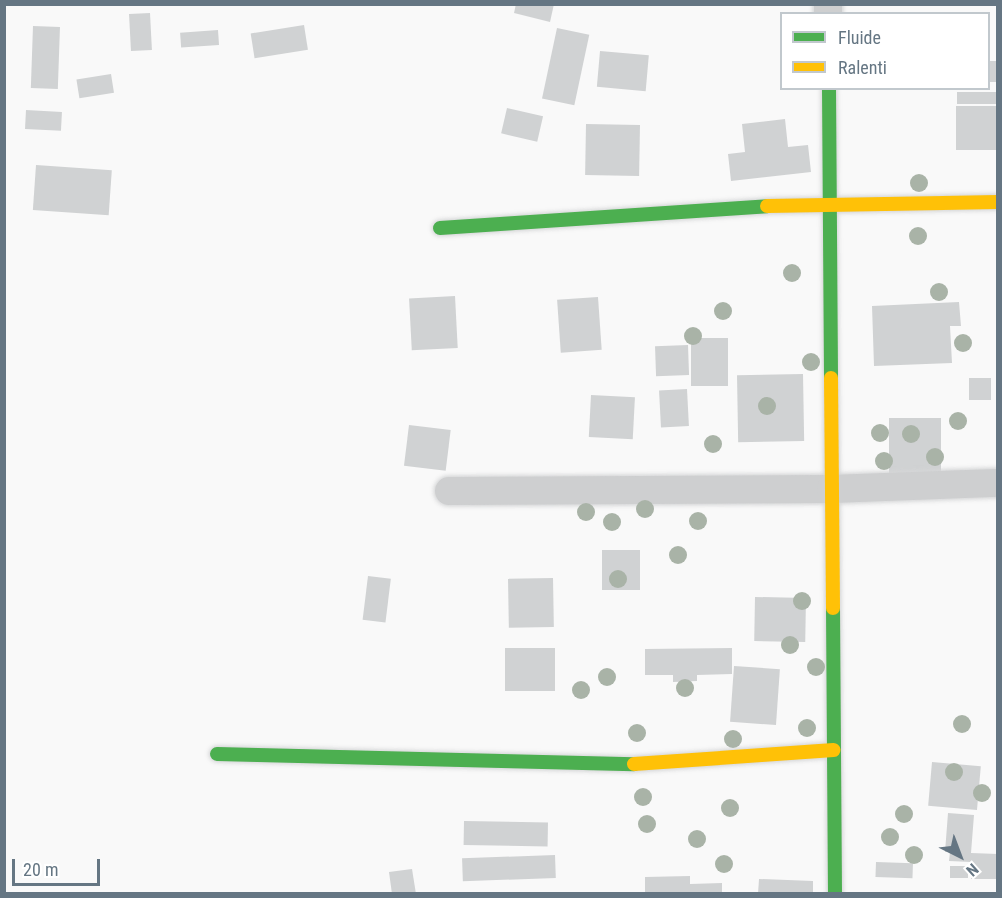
<!DOCTYPE html>
<html>
<head>
<meta charset="utf-8">
<style>
	body { margin:0 }
	#map { position:relative; width:1002px; height:898px; overflow:hidden; background:#f9f9f9; font-family:"Roboto Condensed",sans-serif }
	div>[style] { position:absolute }
	.building>* { inset:0; background:#d0d2d3; transform-origin:0 0 }
	.roads { filter:drop-shadow(0 0 2px #d5d6d7) drop-shadow(0 0 2px #d5d6d7) }
	.street>* { height:28px; margin:-14px; padding:0 14px; transform-origin:14px; border-radius:14px; background:#cecfd0 }
	.fast>* { height:14px; margin:-7px; padding:0 7px; transform-origin:7px; border-radius:7px; background:#4caf50 }
	.slow>* { height:14px; margin:-7px; padding:0 7px; transform-origin:7px; border-radius:7px; background:#ffc107 }
	.trees>* { width:18px; height:18px; margin:-9px; border-radius:50%; background:#a9b3a7 }
	span { translate:-50% -50%; white-space:nowrap; text-align:center; line-height:1.15; -webkit-text-stroke:6px #fff; paint-order:stroke }
	.frame { position:absolute; inset:0; border:6px solid #657683; pointer-events:none }
	.legend { position:absolute; left:780px; top:12px; width:210px; height:78px; box-sizing:border-box; background:#fff; border:2px solid #c1c8cd; margin:0; padding:8px 10px; list-style:none; font-size:18px; color:#657683 }
	.legend li { display:flex; align-items:center; gap:12px; height:30px }
	.legend b { width:30px; border:2px solid #c1c8cd }
	.north { position:absolute; left:930px; top:826px; width:60px; height:60px; -webkit-text-stroke:4px #fff; paint-order:stroke; rotate:138deg; font-size:16px; font-weight:700; line-height:24px; text-align:center; color:#657683 }
	.north::after { content:''; display:block; margin:auto; width:21px; height:27px; background:#657683; clip-path:polygon(50% 0,100% 100%,50% 72%,0 100%) }
	.scale { position:absolute; left:12px; top:859px; width:88px; height:27px; box-sizing:border-box; border:3px solid #657683; border-top:0; padding-left:8px; font-size:18px; line-height:21px; white-space:nowrap; color:#657683; -webkit-text-stroke:4px #fff; paint-order:stroke }
</style>
</head>
<body>
<div id="map">
	<div class="building">
		<i style="clip-path:polygon(516px 4px,554px 4px,550px 22px,514px 13px)"></i>
		<i style="left:150px;top:13px;width:37px;height:21px;rotate:87deg"></i>
		<i style="left:304px;top:25px;width:25px;height:54px;rotate:81deg"></i>
		<i style="left:33px;top:26px;width:27px;height:62px;rotate:2deg"></i>
		<i style="left:557px;top:28px;width:33px;height:72px;rotate:12deg"></i>
		<i style="left:218px;top:30px;width:15px;height:38px;rotate:86deg"></i>
		<i style="left:600px;top:51px;width:49px;height:36px;rotate:5deg"></i>
		<i style="left:988px;top:61px;width:10px;height:21px"></i>
		<i style="left:111px;top:74px;width:19px;height:35px;rotate:81deg"></i>
		<i style="left:998px;top:92px;width:12px;height:41px;rotate:90deg"></i>
		<i style="left:956px;top:106px;width:42px;height:44px"></i>
		<i style="left:507px;top:108px;width:37px;height:26px;rotate:13deg"></i>
		<i style="left:26px;top:110px;width:36px;height:19px;rotate:3deg"></i>
		<i style="clip-path:polygon(785px 119px,788px 147px,808px 145px,811px 172px,731px 181px,728px 154px,745px 152px,742px 124px)"></i>
		<i style="left:586px;top:124px;width:54px;height:51px;rotate:1deg"></i>
		<i style="left:36px;top:165px;width:76px;height:45px;rotate:4deg"></i>
		<i style="left:455px;top:296px;width:52px;height:46px;rotate:87deg"></i>
		<i style="left:598px;top:297px;width:53px;height:41px;rotate:86deg"></i>
		<i style="clip-path:polygon(959px 302px,961px 326px,950px 326px,952px 363px,874px 366px,872px 306px)"></i>
		<i style="left:691px;top:338px;width:37px;height:48px"></i>
		<i style="left:688px;top:345px;width:30px;height:33px;rotate:88deg"></i>
		<i style="left:803px;top:374px;width:67px;height:66px;rotate:89deg"></i>
		<i style="left:969px;top:378px;width:22px;height:22px"></i>
		<i style="left:687px;top:389px;width:37px;height:28px;rotate:87deg"></i>
		<i style="left:591px;top:395px;width:44px;height:42px;rotate:3deg"></i>
		<i style="left:941px;top:418px;width:62px;height:52px;rotate:90deg"></i>
		<i style="left:409px;top:425px;width:42px;height:41px;rotate:7deg"></i>
		<i style="left:640px;top:550px;width:40px;height:38px;rotate:90deg"></i>
		<i style="left:368px;top:576px;width:23px;height:44px;rotate:7deg"></i>
		<i style="left:553px;top:578px;width:49px;height:45px;rotate:89deg"></i>
		<i style="left:755px;top:597px;width:51px;height:44px;rotate:1deg"></i>
		<i style="left:555px;top:648px;width:43px;height:50px;rotate:90deg"></i>
		<i style="clip-path:polygon(732px 648px,732px 674px,697px 675px,697px 681px,673px 682px,673px 675px,645px 675px,645px 649px)"></i>
		<i style="left:734px;top:666px;width:46px;height:56px;rotate:4deg"></i>
		<i style="left:932px;top:762px;width:49px;height:44px;rotate:5deg"></i>
		<i style="clip-path:polygon(948px 813px,974px 815px,971px 853px,998px 854px,998px 879px,971px 879px,971px 862px,949px 861px,950px 852px,945px 852px)"></i>
		<i style="left:464px;top:821px;width:84px;height:24px;rotate:1deg"></i>
		<i style="left:555px;top:855px;width:23px;height:93px;rotate:88deg"></i>
		<i style="left:876px;top:862px;width:37px;height:15px;rotate:2deg"></i>
		<i style="left:950px;top:866px;width:18px;height:12px"></i>
		<i style="clip-path:polygon(412px 869px,416px 894px,392px 894px,389px 872px)"></i>
		<i style="clip-path:polygon(690px 876px,690px 884px,722px 883px,722px 894px,645px 894px,645px 877px)"></i>
		<i style="clip-path:polygon(759px 879px,813px 881px,813px 894px,758px 894px)"></i>
	</div>
	<div class="roads">
		<div class="street">
			<i style="left:828px;top:4px;width:10px;rotate:90deg"></i>
			<i style="left:449px;top:491px;width:382px;rotate:-0.3deg"></i>
			<i style="left:831px;top:489px;width:167px;rotate:-2.1deg"></i>
		</div>
		<div class="fast">
			<i style="left:829px;top:88px;width:290px;rotate:89.6deg"></i>
			<i style="left:440px;top:228px;width:328px;rotate:-3.8deg"></i>
			<i style="left:833px;top:608px;width:286px;rotate:89.6deg"></i>
			<i style="left:217px;top:754px;width:417px;rotate:1.4deg"></i>
		</div>
		<div class="slow">
			<i style="left:767px;top:206px;width:231px;rotate:-1deg"></i>
			<i style="left:831px;top:378px;width:230px;rotate:89.5deg"></i>
			<i style="left:634px;top:764px;width:200px;rotate:-4deg"></i>
		</div>
	</div>
	<div class="trees">
		<i style="left:919px;top:183px"></i>
		<i style="left:918px;top:236px"></i>
		<i style="left:792px;top:273px"></i>
		<i style="left:939px;top:292px"></i>
		<i style="left:723px;top:311px"></i>
		<i style="left:693px;top:336px"></i>
		<i style="left:963px;top:343px"></i>
		<i style="left:811px;top:362px"></i>
		<i style="left:767px;top:406px"></i>
		<i style="left:958px;top:421px"></i>
		<i style="left:880px;top:433px"></i>
		<i style="left:911px;top:434px"></i>
		<i style="left:713px;top:444px"></i>
		<i style="left:935px;top:457px"></i>
		<i style="left:884px;top:461px"></i>
		<i style="left:645px;top:509px"></i>
		<i style="left:586px;top:512px"></i>
		<i style="left:698px;top:521px"></i>
		<i style="left:612px;top:522px"></i>
		<i style="left:678px;top:555px"></i>
		<i style="left:618px;top:579px"></i>
		<i style="left:802px;top:601px"></i>
		<i style="left:790px;top:645px"></i>
		<i style="left:816px;top:667px"></i>
		<i style="left:607px;top:677px"></i>
		<i style="left:685px;top:688px"></i>
		<i style="left:581px;top:690px"></i>
		<i style="left:962px;top:724px"></i>
		<i style="left:807px;top:728px"></i>
		<i style="left:637px;top:733px"></i>
		<i style="left:733px;top:739px"></i>
		<i style="left:954px;top:772px"></i>
		<i style="left:982px;top:793px"></i>
		<i style="left:643px;top:797px"></i>
		<i style="left:730px;top:808px"></i>
		<i style="left:904px;top:814px"></i>
		<i style="left:647px;top:824px"></i>
		<i style="left:890px;top:837px"></i>
		<i style="left:697px;top:839px"></i>
		<i style="left:914px;top:855px"></i>
		<i style="left:724px;top:864px"></i>
	</div>
	<div class="frame"></div>
	<ul class="legend">
	<li><b style="height:8px;background:#4caf50"></b>Fluide</li>
	<li><b style="height:8px;background:#ffc107"></b>Ralenti</li>
	</ul>
	<div class="north">N</div>
	<div class="scale">20 m</div>
</div>
</body>
</html>
